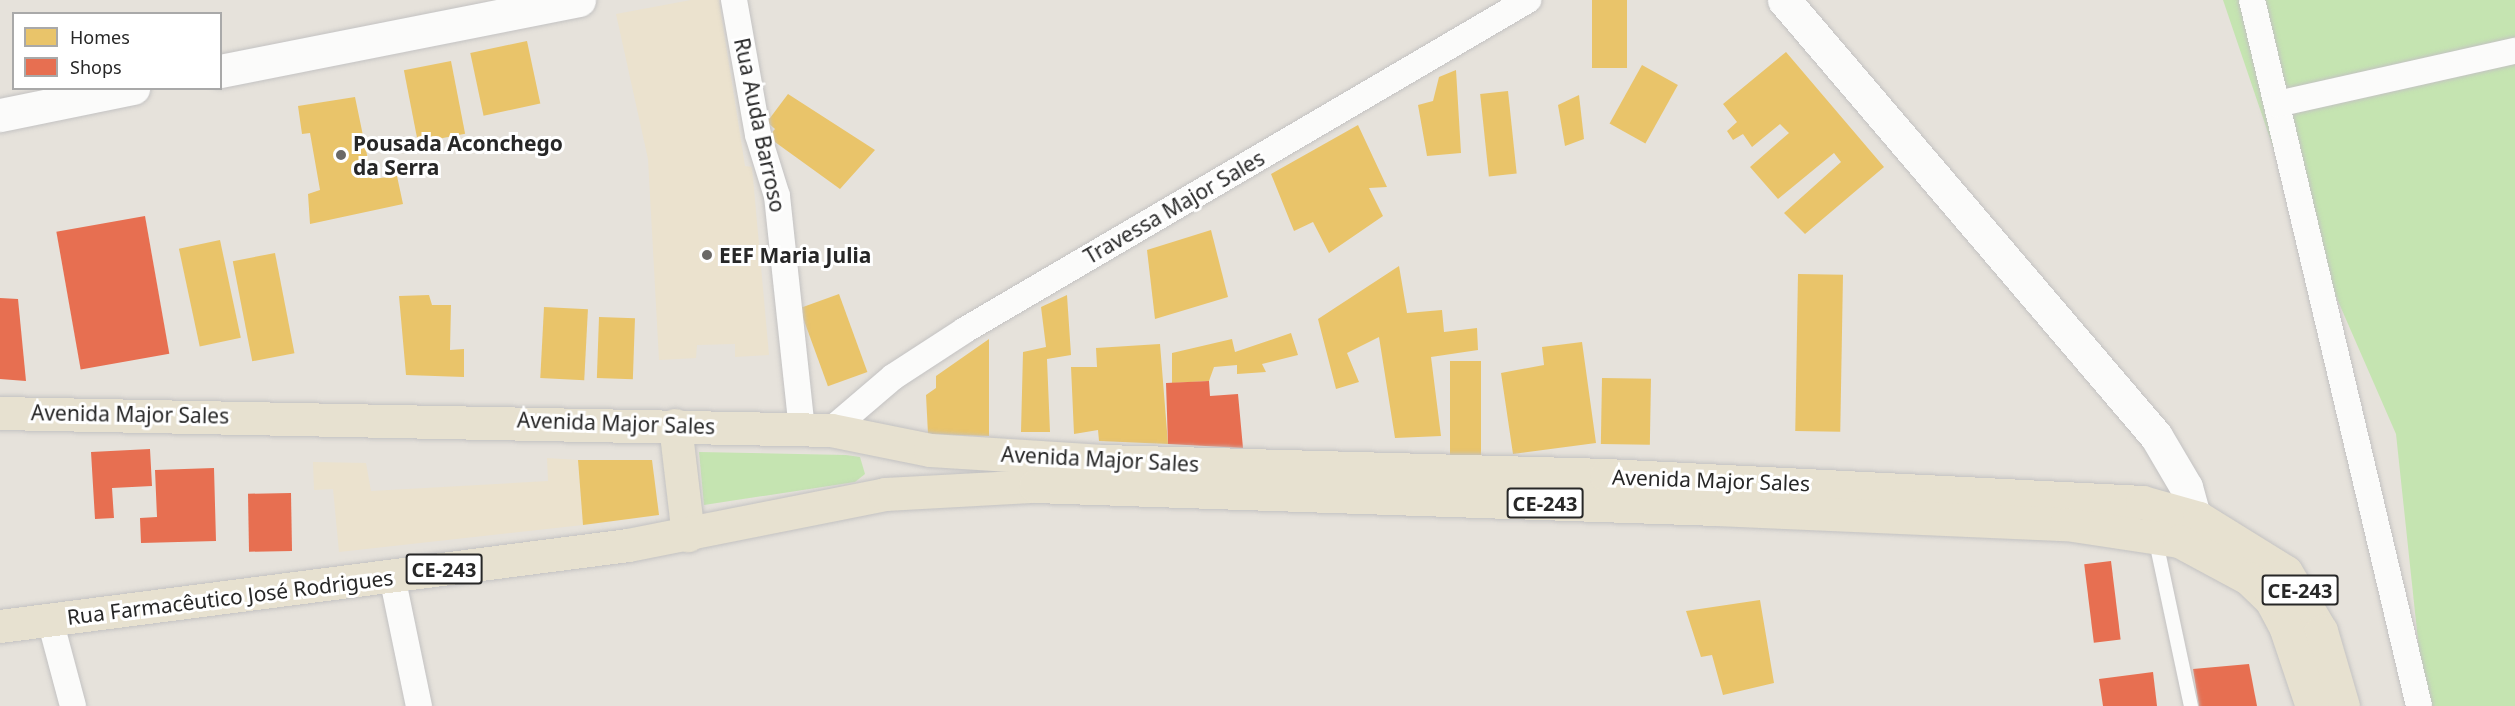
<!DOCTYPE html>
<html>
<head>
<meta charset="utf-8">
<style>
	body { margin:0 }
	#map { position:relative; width:2515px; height:706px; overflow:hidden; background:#e6e2db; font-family:"Noto Sans",sans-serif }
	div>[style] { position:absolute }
	.education>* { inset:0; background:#ebe2ce }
	.green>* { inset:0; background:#c5e4b1 }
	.homes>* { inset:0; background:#e9c46a; transform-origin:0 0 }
	.shops>* { inset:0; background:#e76f51; transform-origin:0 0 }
	.roads { filter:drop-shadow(0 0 2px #c3c2c2) drop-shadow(0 0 2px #c3c2c2) }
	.service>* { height:14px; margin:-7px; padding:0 7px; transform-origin:7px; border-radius:7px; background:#fbfbfa }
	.minor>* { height:26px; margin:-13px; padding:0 13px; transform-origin:13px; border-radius:13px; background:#fbfbfa }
	.tertiary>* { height:33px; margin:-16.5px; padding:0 16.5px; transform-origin:16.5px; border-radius:16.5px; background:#fbfbfa }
	.primary>* { height:33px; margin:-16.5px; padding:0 16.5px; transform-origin:16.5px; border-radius:16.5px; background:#e7e1d0 }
	.dots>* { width:16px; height:16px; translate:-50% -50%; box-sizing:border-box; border:3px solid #fff; border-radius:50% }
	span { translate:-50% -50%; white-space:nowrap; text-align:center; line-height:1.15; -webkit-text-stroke:6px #fff; paint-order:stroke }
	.shield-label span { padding:2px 4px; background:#fff; border:2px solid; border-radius:4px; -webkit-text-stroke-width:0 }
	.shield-label { font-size:20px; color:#272727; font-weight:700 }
	.street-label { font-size:21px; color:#272727 }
	.poi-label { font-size:21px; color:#272727; font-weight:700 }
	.left { translate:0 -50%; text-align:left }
	.legend { position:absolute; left:12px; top:12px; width:210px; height:78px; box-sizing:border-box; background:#fff; border:2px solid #a9a9a9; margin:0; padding:8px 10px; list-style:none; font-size:18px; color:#272727 }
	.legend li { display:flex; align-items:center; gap:12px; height:30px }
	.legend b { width:30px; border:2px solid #a9a9a9 }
</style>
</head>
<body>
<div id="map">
	<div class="education">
		<i style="clip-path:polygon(691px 0,719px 0,745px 166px,752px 167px,769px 355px,735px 357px,735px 344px,697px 345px,696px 358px,659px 360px,648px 159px,616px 14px)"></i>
		<i style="clip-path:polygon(547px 458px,578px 460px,583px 525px,339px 552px,333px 489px,314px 490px,313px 462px,366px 463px,371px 491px,548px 481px)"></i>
	</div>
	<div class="green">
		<i style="clip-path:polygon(2223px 0,2515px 0,2515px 706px,2425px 706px,2396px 434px,2280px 168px)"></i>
		<i style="clip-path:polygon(699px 452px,846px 455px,860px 457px,865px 474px,855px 482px,704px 505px)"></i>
	</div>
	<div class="homes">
		<i style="left:1592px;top:0;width:35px;height:68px"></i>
		<i style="left:527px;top:41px;width:64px;height:58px;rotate:78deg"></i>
		<i style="clip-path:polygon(1786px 52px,1884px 167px,1805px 234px,1784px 213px,1841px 162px,1834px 153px,1778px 199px,1750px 167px,1789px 133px,1780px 124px,1752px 147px,1743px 134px,1733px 140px,1727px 131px,1737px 122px,1723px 104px)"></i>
		<i style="left:451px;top:61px;width:74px;height:48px;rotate:79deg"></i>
		<i style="left:1642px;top:65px;width:41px;height:67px;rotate:29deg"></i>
		<i style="clip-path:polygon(1456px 70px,1461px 153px,1427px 156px,1418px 105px,1433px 101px,1439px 77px)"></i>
		<i style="left:1508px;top:91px;width:83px;height:28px;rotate:84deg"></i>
		<i style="clip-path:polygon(788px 94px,875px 150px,840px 189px,768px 137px,775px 129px,767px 122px)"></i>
		<i style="clip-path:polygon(1579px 95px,1584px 139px,1565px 146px,1558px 105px)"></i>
		<i style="clip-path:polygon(355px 97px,372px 179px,397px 176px,403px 204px,310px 224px,308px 194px,320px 190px,310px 133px,302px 134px,298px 106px)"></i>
		<i style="clip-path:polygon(1358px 125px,1387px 187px,1369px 188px,1383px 216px,1329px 253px,1313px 222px,1294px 231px,1271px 174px)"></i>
		<i style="clip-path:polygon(1211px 230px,1228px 297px,1155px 319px,1147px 250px)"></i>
		<i style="left:220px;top:240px;width:100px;height:42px;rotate:78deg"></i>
		<i style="left:275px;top:253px;width:102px;height:43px;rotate:79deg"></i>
		<i style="clip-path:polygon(1399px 266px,1407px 313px,1442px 310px,1444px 332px,1477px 328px,1478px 350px,1431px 357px,1441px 436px,1395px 438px,1379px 337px,1347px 353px,1359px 382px,1336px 389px,1318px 319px)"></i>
		<i style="left:1798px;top:274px;width:45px;height:157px;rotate:1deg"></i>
		<i style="left:839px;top:294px;width:83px;height:42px;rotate:70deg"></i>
		<i style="clip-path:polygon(429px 295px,432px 305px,451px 305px,450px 350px,464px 349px,464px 377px,406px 375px,399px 296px)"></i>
		<i style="clip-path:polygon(1067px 295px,1071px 355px,1047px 359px,1050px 432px,1021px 432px,1023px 352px,1046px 347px,1041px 307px)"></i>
		<i style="left:544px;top:307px;width:44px;height:71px;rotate:3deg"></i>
		<i style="left:599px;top:317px;width:36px;height:61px;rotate:2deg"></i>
		<i style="clip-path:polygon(1291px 333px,1298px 355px,1262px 364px,1266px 372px,1237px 374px,1237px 365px,1214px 367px,1209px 381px,1172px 383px,1172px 353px,1232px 339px,1235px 352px)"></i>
		<i style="clip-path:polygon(989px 339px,989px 436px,928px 434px,926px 395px,936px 388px,936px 376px)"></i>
		<i style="clip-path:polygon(1582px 342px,1596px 443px,1513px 454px,1501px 373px,1544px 365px,1542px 347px)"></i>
		<i style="clip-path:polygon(1160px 344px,1168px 444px,1099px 441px,1098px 430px,1074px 434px,1071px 367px,1097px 367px,1096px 348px)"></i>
		<i style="left:1450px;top:361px;width:31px;height:98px"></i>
		<i style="left:1602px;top:378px;width:49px;height:66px;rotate:1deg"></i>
		<i style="clip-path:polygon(578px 460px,652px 460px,659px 515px,583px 525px)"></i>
		<i style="clip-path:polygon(1760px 600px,1774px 683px,1723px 695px,1712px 655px,1701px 657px,1686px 611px)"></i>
	</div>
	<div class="shops">
		<i style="left:145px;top:216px;width:140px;height:90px;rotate:80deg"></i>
		<i style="clip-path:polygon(0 298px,18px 299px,26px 381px,0 379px)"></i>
		<i style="clip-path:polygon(1209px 381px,1210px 396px,1238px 394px,1243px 448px,1168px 444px,1166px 383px)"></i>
		<i style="clip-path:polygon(150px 449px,152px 486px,112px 488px,114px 518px,95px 519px,91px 452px)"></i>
		<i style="clip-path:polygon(214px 468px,216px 541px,141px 543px,140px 518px,157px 517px,155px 470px)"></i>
		<i style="left:291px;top:493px;width:58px;height:43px;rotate:89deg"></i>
		<i style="left:2111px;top:561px;width:79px;height:27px;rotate:83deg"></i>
		<i style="clip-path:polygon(2249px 664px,2257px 706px,2199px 706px,2193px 669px)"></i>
		<i style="clip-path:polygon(2153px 672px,2157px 706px,2103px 706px,2099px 679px)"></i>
	</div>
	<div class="roads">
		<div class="service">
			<i style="left:2155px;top:537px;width:173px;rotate:78deg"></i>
		</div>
		<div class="minor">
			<i style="left:734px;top:0;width:137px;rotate:79.9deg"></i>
			<i style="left:758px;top:135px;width:64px;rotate:72.7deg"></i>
			<i style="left:777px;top:196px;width:234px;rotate:83.9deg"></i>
			<i style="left:2252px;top:0;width:725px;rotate:76.69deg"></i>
			<i style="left:2277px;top:104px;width:244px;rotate:-12.6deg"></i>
			<i style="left:831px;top:430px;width:82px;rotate:-40.5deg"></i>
			<i style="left:893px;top:377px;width:86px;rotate:-33.1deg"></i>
			<i style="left:965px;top:330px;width:653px;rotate:-30.38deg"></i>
			<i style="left:392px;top:576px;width:133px;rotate:78.3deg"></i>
			<i style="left:50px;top:620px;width:89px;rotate:75deg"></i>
		</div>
		<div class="tertiary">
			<i style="left:1784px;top:0;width:573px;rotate:49.53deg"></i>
			<i style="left:2156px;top:436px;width:59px;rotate:59.5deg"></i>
			<i style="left:2186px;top:487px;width:56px;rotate:74.5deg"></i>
			<i style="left:220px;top:71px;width:366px;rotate:-11.2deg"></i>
			<i style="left:0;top:115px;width:136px;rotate:-11.5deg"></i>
		</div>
		<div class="primary">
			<i style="left:0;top:413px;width:831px;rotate:1.17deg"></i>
			<i style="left:831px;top:430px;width:101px;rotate:11.4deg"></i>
			<i style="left:930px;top:450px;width:173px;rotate:3.6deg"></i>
			<i style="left:1103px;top:461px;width:503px;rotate:1.59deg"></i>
			<i style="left:1606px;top:475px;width:537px;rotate:2.88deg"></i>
			<i style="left:2142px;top:502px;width:59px;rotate:15.7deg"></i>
			<i style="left:2199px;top:518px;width:102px;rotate:31.8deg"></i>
			<i style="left:2286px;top:572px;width:69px;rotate:59.3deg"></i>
			<i style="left:2321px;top:631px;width:78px;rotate:73.7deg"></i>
			<i style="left:675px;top:425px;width:111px;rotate:83.3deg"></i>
			<i style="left:0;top:626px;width:633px;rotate:-7.35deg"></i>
			<i style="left:628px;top:545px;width:262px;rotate:-11.2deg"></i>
			<i style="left:885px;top:494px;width:150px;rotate:-3.1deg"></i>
			<i style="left:1035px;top:486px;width:681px;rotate:1.93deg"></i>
			<i style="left:1716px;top:509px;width:350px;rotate:2.5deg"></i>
			<i style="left:2066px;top:524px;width:114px;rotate:8.6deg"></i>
			<i style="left:2179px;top:541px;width:78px;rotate:28.2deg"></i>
			<i style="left:2248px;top:578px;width:32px;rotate:44deg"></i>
			<i style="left:2271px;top:600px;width:30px;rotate:62deg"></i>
			<i style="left:2285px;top:626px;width:84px;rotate:71.4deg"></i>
		</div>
	</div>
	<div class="dots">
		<i style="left:341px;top:155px;background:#6a6866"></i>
		<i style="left:707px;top:255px;background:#6a6866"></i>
	</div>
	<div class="shield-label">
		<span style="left:1545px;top:503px">CE-243</span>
		<span style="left:444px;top:569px">CE-243</span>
		<span style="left:2300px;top:590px">CE-243</span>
	</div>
	<div class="street-label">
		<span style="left:760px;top:125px;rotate:78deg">Rua Auda Barroso</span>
		<span style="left:1174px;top:207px;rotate:-30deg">Travessa Major Sales</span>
		<span style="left:130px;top:414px;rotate:1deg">Avenida Major Sales</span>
		<span style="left:616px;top:423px;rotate:2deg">Avenida Major Sales</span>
		<span style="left:1100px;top:459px;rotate:3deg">Avenida Major Sales</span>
		<span style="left:1711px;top:480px;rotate:2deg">Avenida Major Sales</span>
		<span style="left:230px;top:597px;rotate:-7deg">Rua Farmacêutico José Rodrigues</span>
	</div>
	<div class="poi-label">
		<span class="left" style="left:353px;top:155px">Pousada Aconchego<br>da Serra</span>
		<span class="left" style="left:719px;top:255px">EEF Maria Julia</span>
	</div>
	<ul class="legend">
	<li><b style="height:16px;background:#e9c46a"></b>Homes</li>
	<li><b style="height:16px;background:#e76f51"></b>Shops</li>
	</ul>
</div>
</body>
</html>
